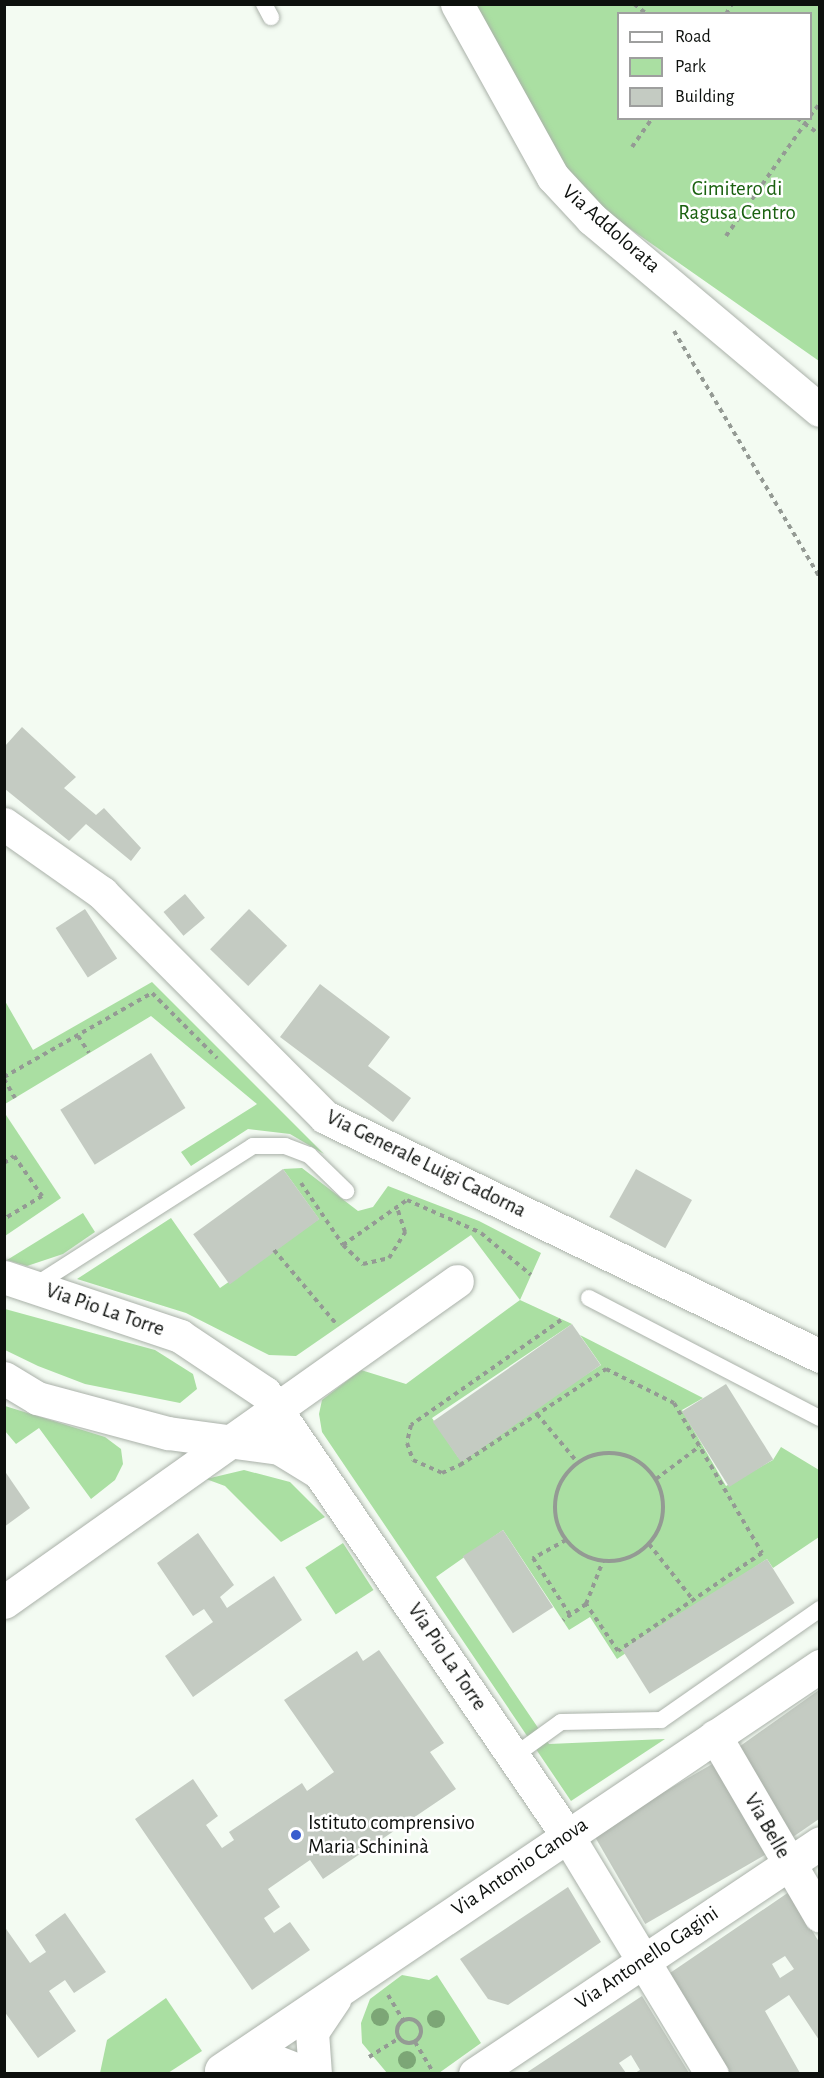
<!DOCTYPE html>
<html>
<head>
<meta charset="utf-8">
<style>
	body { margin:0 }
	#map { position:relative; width:824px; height:2078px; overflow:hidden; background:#f3fbf2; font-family:"Alegreya Sans",sans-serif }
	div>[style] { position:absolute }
	.green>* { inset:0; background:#aadfa2; transform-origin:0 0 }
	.building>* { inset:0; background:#c4cbc2; transform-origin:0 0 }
	.path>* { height:4px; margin-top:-2px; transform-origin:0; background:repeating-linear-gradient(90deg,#949a94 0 4.5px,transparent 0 9px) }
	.path>.ring { margin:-2px; padding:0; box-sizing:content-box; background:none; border:4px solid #949a94; border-radius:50% }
	.roads { filter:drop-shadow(0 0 2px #aab1a9) drop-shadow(0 0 2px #aab1a9) }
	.service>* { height:16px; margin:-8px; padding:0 8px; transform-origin:8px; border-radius:8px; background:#fff }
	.minor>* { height:33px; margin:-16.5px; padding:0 16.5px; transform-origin:16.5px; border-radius:16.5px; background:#fff }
	.trees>* { width:18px; height:18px; margin:-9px; border-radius:50%; background:#7ca676 }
	.dots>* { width:16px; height:16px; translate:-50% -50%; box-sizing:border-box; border:3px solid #fff; border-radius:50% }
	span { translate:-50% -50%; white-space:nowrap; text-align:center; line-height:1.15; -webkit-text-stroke:5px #fff; paint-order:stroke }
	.park-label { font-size:21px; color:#1a6110 }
	.street-label { font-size:21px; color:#0d100d }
	.poi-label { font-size:21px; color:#0d100d }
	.left { translate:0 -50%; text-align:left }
	.frame { position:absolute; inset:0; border:6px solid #0d100d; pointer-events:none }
	.legend { position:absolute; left:617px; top:12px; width:195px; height:108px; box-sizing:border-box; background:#fff; border:2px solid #9e9f9e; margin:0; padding:8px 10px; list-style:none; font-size:18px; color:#0d100d }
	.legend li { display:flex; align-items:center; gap:12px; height:30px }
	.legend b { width:30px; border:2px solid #9e9f9e }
</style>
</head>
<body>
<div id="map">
	<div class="green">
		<i style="clip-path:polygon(evenodd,474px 5px,819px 5px,819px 361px,579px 193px,474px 5px,618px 14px,810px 14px,810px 118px,618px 118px,618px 14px)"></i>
		<i style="clip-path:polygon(152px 982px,324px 1154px,290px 1134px,248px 1129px,191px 1166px,181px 1152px,257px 1104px,151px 1016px,5px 1104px,5px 1001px,33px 1050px)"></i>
		<i style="clip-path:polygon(6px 1115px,61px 1198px,5px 1236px,4px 1116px)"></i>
		<i style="clip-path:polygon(302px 1168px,358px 1211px,373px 1207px,388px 1186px,479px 1221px,541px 1253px,520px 1300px,572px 1324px,432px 1418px,458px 1457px,601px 1365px,580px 1335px,703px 1398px,682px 1410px,726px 1486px,773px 1460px,781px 1447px,819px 1470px,819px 1537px,773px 1568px,767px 1559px,617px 1659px,590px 1617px,569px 1630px,503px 1530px,436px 1577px,549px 1744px,665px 1739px,571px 1801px,322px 1432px,319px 1414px,322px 1400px,361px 1370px,406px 1384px,520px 1300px,471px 1235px,296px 1356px,269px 1355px,186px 1313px,77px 1279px,171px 1218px,220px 1288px,319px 1219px,283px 1169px)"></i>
		<i style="clip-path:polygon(83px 1213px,95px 1232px,63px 1254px,27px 1266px,7px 1260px)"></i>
		<i style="clip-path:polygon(5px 1309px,155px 1350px,193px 1374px,197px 1389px,180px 1403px,85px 1384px,38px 1366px,5px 1350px)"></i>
		<i style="clip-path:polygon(5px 1406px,105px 1437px,121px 1449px,123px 1464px,115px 1480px,91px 1499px,39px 1428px,16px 1444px,5px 1431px)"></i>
		<i style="clip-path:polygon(244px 1470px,290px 1482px,325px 1517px,281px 1542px,225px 1486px,206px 1479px)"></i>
		<i style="left:343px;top:1543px;width:56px;height:45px;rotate:57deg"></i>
		<i style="clip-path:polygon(402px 1975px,429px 1980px,437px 1975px,481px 2043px,439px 2073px,387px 2073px,362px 2043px,361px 2023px,370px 1999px)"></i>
		<i style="clip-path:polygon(166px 1998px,202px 2051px,168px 2073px,100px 2073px,107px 2040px)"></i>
	</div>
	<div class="building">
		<i style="clip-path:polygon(22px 727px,76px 777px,64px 788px,96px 815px,104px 808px,141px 848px,131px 861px,86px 824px,69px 841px,5px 789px,5px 746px)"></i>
		<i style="left:185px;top:894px;width:31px;height:28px;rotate:50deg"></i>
		<i style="left:85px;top:909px;width:59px;height:35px;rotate:57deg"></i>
		<i style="left:249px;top:909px;width:53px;height:56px;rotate:44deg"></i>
		<i style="clip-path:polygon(320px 984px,390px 1037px,368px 1066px,411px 1098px,393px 1122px,280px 1037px)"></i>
		<i style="left:151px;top:1053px;width:65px;height:107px;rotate:58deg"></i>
		<i style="left:283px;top:1169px;width:62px;height:111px;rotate:54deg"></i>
		<i style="left:636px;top:1169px;width:64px;height:55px;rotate:29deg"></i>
		<i style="left:572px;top:1324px;width:50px;height:170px;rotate:55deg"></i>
		<i style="left:726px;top:1384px;width:89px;height:52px;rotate:58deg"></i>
		<i style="clip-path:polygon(4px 1470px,30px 1508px,4px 1527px)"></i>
		<i style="left:503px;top:1530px;width:92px;height:48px;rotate:57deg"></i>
		<i style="clip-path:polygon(198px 1533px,234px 1585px,220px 1597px,227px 1608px,274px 1576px,302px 1620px,193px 1697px,165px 1656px,213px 1622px,204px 1609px,193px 1616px,157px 1563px)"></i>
		<i style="left:767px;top:1559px;width:52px;height:171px;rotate:58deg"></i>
		<i style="clip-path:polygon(379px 1650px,444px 1743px,430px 1752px,456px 1789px,323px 1879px,310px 1860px,268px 1889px,280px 1907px,264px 1918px,274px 1933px,290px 1922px,310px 1950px,252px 1990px,135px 1819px,193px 1779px,218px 1816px,206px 1825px,222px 1848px,234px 1840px,229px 1832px,302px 1783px,307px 1791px,334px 1772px,284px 1700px,357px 1651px,363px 1661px)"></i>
		<i style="clip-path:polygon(819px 1690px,819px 1819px,790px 1839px,736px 1749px)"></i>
		<i style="left:714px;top:1763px;width:105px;height:140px;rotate:60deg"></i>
		<i style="clip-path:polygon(568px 1887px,601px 1942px,508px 2005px,488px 1999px,460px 1959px)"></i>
		<i style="clip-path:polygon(evenodd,789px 1892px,819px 1942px,819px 2040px,789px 1995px,765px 2011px,800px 2073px,729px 2073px,670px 1973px,789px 1892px,785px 1956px,794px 1969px,780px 1978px,772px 1964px,785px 1956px)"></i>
		<i style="clip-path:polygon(65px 1913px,106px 1972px,74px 1993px,65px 1980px,49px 1991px,76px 2031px,38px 2058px,4px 2011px,4px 1926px,30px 1963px,46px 1952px,35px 1935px)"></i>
		<i style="clip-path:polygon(642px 1996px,689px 2073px,635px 2073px,640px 2070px,631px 2055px,619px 2063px,626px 2073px,526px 2073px)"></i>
	</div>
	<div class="path">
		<i style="left:634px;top:4px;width:16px;rotate:38deg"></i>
		<i style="left:726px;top:14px;width:12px;rotate:-59deg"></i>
		<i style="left:810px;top:116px;width:16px;rotate:-52deg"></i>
		<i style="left:797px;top:118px;width:29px;rotate:36deg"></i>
		<i style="left:632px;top:147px;width:35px;rotate:-55deg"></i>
		<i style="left:726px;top:236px;width:144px;rotate:-54.9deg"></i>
		<i style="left:674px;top:331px;width:287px;rotate:59.4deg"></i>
		<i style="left:78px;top:1036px;width:20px;rotate:57deg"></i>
		<i style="left:4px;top:1077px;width:170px;rotate:-29.6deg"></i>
		<i style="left:152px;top:993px;width:92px;rotate:45deg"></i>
		<i style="left:4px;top:1079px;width:22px;rotate:60deg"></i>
		<i style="left:4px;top:1163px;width:12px;rotate:-35deg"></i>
		<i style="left:14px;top:1156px;width:49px;rotate:55deg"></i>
		<i style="left:42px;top:1196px;width:44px;rotate:148.8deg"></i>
		<i style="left:301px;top:1183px;width:75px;rotate:55.9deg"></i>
		<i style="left:343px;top:1245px;width:78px;rotate:-35.1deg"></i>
		<i style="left:407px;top:1200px;width:81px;rotate:24deg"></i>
		<i style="left:481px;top:1233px;width:65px;rotate:40deg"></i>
		<i style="left:343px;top:1245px;width:28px;rotate:44deg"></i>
		<i style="left:363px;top:1264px;width:27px;rotate:-13deg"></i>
		<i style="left:389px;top:1258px;width:31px;rotate:-58deg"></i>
		<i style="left:405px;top:1232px;width:26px;rotate:-108deg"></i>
		<i style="left:274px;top:1250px;width:99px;rotate:49.9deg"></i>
		<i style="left:561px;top:1320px;width:183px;rotate:145deg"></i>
		<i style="left:411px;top:1425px;width:18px;rotate:103deg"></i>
		<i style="left:407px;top:1443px;width:18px;rotate:71deg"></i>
		<i style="left:413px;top:1460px;width:32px;rotate:24deg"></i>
		<i style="left:442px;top:1473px;width:20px;rotate:-24deg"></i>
		<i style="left:460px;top:1465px;width:175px;rotate:-33.3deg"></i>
		<i style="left:606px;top:1369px;width:76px;rotate:26.6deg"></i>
		<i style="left:674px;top:1403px;width:174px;rotate:59.6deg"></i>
		<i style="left:762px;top:1553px;width:174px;rotate:145.8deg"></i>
		<i style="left:618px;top:1651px;width:57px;rotate:-124.2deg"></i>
		<i style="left:586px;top:1604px;width:28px;rotate:145deg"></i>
		<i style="left:537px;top:1414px;width:64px;rotate:50.1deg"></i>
		<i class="ring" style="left:555px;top:1453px;width:104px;height:104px"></i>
		<i style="left:656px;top:1479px;width:55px;rotate:-36.9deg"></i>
		<i style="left:566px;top:1540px;width:38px;rotate:151deg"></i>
		<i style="left:533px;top:1558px;width:68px;rotate:57deg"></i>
		<i style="left:649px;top:1544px;width:71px;rotate:51.8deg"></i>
		<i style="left:586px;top:1604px;width:46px;rotate:-68.4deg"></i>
		<i style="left:388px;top:1995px;width:29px;rotate:59deg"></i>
		<i class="ring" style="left:397px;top:2019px;width:20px;height:20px"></i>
		<i style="left:415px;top:2042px;width:37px;rotate:59deg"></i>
		<i style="left:369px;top:2057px;width:36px;rotate:-32deg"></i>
	</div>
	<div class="roads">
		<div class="service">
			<i style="left:264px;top:4px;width:15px;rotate:62deg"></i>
			<i style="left:34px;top:1286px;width:260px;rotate:-32.6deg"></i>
			<i style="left:253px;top:1146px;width:32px"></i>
			<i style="left:285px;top:1146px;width:26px;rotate:21deg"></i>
			<i style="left:309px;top:1155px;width:52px;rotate:44.2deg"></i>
			<i style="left:589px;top:1298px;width:260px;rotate:27.5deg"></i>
			<i style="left:514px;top:1756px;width:58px;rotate:-35.9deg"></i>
			<i style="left:561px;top:1722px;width:100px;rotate:-1.1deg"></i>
			<i style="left:661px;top:1720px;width:194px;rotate:-34.9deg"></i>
		</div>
		<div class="minor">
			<i style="left:457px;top:4px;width:198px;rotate:61deg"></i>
			<i style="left:553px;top:177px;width:57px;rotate:47.1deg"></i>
			<i style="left:592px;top:219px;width:297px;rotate:40deg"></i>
			<i style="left:4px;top:824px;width:120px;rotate:35.1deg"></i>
			<i style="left:102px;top:893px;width:316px;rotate:45.1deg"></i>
			<i style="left:325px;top:1117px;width:550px;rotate:25.77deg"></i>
			<i style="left:4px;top:1277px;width:186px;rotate:18.5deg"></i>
			<i style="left:180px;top:1336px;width:102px;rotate:33.8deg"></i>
			<i style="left:265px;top:1393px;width:535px;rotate:55.66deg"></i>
			<i style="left:567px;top:1835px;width:280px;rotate:58.8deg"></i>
			<i style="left:4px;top:1378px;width:39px;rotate:31deg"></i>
			<i style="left:37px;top:1398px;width:136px;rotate:15deg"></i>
			<i style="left:168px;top:1433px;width:112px;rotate:7.7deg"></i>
			<i style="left:279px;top:1448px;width:42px;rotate:31.4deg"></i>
			<i style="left:4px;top:1602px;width:555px;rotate:-35.32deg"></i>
			<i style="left:715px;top:1736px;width:208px;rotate:59.7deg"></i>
			<i style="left:233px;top:2064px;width:32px;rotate:-13deg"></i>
			<i style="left:264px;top:2057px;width:47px;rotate:21.1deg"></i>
			<i style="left:221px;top:2070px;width:723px;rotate:-34deg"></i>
			<i style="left:315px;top:2074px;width:42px;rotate:-94.1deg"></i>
			<i style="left:312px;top:2032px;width:40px;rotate:-56deg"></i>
			<i style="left:475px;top:2074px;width:415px;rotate:-33.8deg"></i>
		</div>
	</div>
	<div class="trees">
		<i style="left:380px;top:2017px"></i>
		<i style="left:436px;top:2019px"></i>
		<i style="left:407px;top:2060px"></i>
	</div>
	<div class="dots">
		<i style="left:296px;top:1835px;background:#385dce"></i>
	</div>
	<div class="park-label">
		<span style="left:737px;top:201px">Cimitero di<br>Ragusa Centro</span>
	</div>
	<div class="street-label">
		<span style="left:611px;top:229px;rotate:41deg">Via Addolorata</span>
		<span style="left:426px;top:1164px;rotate:26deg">Via Generale Luigi Cadorna</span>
		<span style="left:105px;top:1310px;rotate:19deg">Via Pio La Torre</span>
		<span style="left:447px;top:1657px;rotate:56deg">Via Pio La Torre</span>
		<span style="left:767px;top:1826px;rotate:60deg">Via Belle</span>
		<span style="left:520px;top:1867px;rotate:-34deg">Via Antonio Canova</span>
		<span style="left:647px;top:1958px;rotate:-34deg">Via Antonello Gagini</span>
	</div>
	<div class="poi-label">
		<span class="left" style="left:308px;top:1835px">Istituto comprensivo<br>Maria Schininà</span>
	</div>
	<div class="frame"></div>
	<ul class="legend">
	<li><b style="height:8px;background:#fff"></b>Road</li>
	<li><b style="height:16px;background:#aadfa2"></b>Park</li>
	<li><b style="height:16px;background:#c4cbc2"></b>Building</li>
	</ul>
</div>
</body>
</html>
